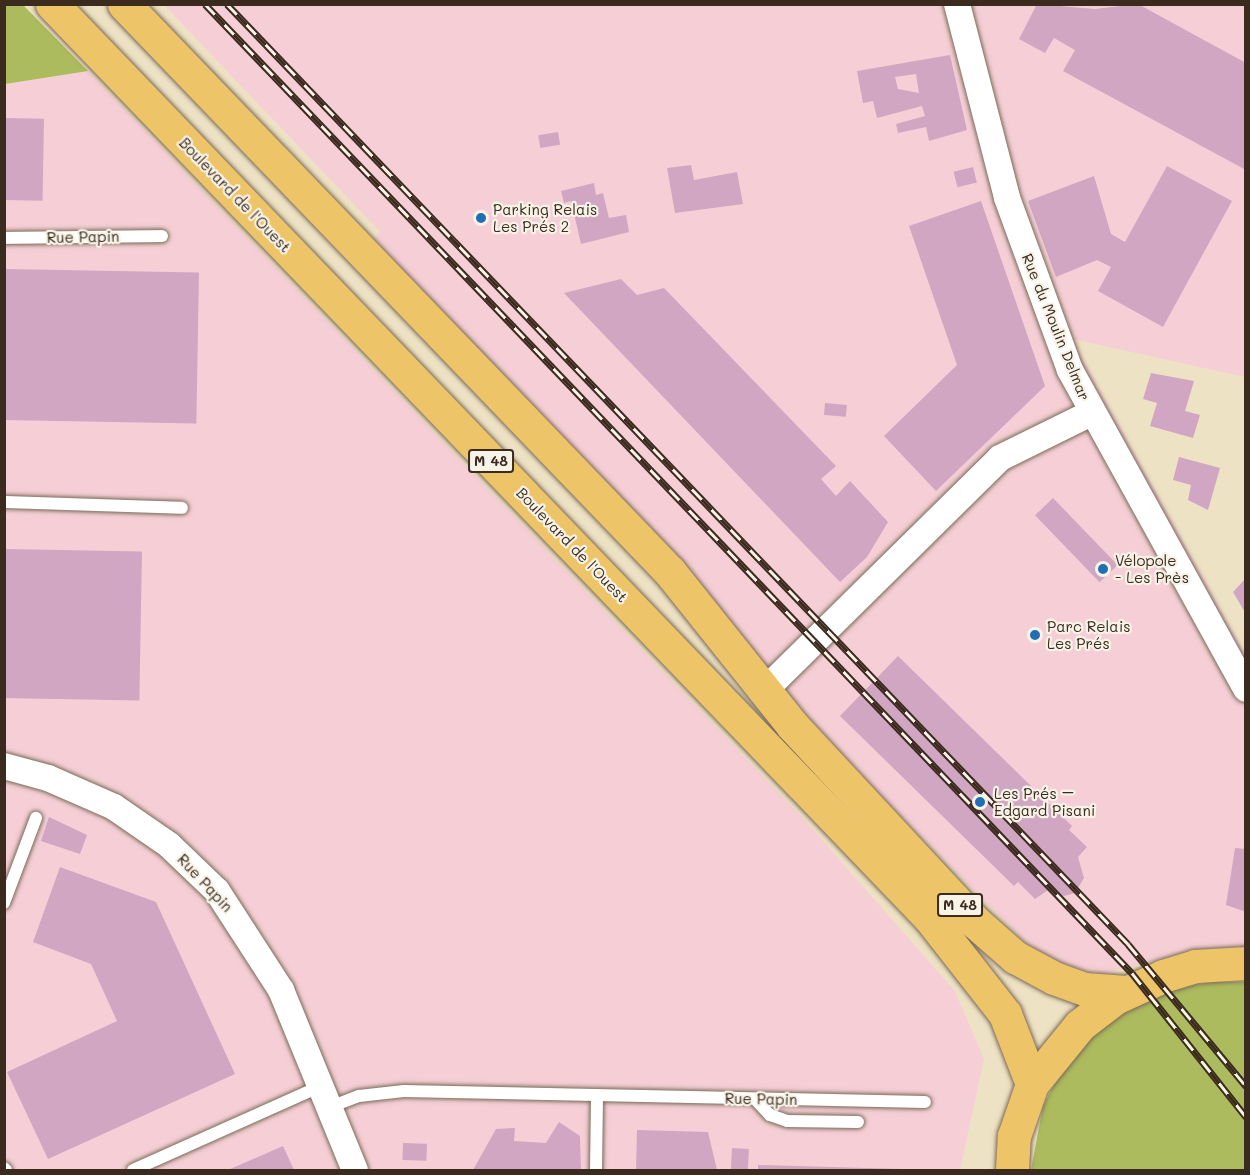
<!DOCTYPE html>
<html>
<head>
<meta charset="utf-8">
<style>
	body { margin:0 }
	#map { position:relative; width:1250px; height:1175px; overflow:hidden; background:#eee2c4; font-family:Mali,sans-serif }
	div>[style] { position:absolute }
	.built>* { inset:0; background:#f6cfd6 }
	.green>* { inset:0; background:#acbb5d }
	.building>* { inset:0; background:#d0a6c2; transform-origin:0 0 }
	.roads { filter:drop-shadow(0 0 2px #7a6a58) drop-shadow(0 0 2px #7a6a58) }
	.service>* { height:12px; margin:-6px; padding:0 6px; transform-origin:6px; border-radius:6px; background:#fff }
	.minor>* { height:26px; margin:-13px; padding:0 13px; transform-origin:13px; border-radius:13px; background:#fff }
	.primary>* { height:33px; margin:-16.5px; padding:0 16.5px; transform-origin:16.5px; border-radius:16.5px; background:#eec469 }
	.rail>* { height:7px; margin-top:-3.5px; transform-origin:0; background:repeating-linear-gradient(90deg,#f7f3e8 0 14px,#3b2a1e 0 28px); box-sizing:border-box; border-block:2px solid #3b2a1e }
	.dots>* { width:16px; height:16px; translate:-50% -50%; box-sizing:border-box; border:3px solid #f7f3e8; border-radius:50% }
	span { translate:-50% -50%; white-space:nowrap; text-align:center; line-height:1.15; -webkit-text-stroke:4.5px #f7f3e8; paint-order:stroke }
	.shield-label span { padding:2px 4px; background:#f7f3e8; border:2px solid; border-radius:4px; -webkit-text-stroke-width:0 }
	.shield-label { font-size:14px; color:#3b2a1e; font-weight:700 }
	.street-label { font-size:15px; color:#3b2a1e }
	.poi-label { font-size:15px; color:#3b2a1e }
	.left { translate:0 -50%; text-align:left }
	.frame { position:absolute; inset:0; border:6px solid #3b2a1e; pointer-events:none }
</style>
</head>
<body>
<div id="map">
	<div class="built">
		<i style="clip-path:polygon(164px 5px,1245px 5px,1245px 377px,1072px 339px,1245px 654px,1245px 952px,1186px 953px,1102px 974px,1054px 963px,1029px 946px,798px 713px,371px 242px,380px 232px)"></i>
		<i style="clip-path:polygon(88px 71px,802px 817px,955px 991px,984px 1059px,960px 1170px,5px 1170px,5px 84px)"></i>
	</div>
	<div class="green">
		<i style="clip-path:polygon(5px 4px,23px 5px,88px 71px,5px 84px)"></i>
		<i style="clip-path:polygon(1215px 982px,1245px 982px,1245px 1170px,1031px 1170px,1043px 1106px,1063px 1067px,1089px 1039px,1125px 1009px,1175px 987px)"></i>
	</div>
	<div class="building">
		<i style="clip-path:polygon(1037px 4px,1095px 9px,1138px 4px,1246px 63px,1246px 170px,1063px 71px,1075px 50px,1054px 38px,1045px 53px,1019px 39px)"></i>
		<i style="clip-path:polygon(evenodd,950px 55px,967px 130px,929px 141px,926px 127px,898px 133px,896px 124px,925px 116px,922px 106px,877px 118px,873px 101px,863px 103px,857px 71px,950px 55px,916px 74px,919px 93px,898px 89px,895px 77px,916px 74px)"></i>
		<i style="left:5px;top:118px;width:39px;height:82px;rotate:1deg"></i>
		<i style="left:558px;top:132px;width:13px;height:20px;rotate:81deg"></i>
		<i style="clip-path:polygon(691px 165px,694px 180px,737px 172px,743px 204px,675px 213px,667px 168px)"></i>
		<i style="clip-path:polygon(1167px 166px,1232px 201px,1163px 327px,1098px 291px,1111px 267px,1097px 260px,1056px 277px,1028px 201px,1094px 176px,1111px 234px,1125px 242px)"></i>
		<i style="left:973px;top:167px;width:16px;height:20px;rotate:76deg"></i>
		<i style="clip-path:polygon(594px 183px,596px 195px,603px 193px,609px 218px,626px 215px,629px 232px,581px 244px,571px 201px,564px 203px,561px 191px)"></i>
		<i style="clip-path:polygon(981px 201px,1045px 386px,936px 491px,884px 436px,957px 365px,909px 226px)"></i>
		<i style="left:4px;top:269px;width:195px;height:151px;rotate:1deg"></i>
		<i style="clip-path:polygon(621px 279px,637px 295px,664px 288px,836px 466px,821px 479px,836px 496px,850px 481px,888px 522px,867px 557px,840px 582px,564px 293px)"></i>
		<i style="clip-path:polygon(1151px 373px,1194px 381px,1185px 411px,1200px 415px,1193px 438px,1150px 426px,1157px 403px,1143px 399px)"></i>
		<i style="left:825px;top:403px;width:22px;height:12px;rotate:5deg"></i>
		<i style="clip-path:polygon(1179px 457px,1220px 468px,1208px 510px,1188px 500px,1191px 485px,1173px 480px)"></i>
		<i style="left:1053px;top:498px;width:93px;height:25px;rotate:46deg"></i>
		<i style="left:4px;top:549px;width:138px;height:149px;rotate:1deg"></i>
		<i style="clip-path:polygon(1246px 578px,1246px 614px,1233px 592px)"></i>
		<i style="clip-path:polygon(898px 656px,1072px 826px,1069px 830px,1087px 847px,1078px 857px,1084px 878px,1075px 893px,1064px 896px,1048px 890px,1035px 899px,1018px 882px,1014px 886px,840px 716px)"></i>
		<i style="clip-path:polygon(49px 817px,87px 835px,80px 854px,41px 841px)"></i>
		<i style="clip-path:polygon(1235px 848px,1246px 849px,1246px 912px,1226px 905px)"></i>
		<i style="clip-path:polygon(60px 867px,156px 902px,235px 1074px,48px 1159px,7px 1072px,117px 1021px,91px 964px,33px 942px)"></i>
		<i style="clip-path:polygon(559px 1122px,580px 1136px,581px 1170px,473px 1170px,496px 1129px,515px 1128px,514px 1141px,546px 1143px)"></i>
		<i style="clip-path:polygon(637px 1130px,708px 1132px,717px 1170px,636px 1170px)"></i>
		<i style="left:403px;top:1143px;width:24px;height:17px;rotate:2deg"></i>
		<i style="clip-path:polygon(283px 1146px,294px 1170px,228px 1170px)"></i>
		<i style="left:732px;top:1148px;width:17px;height:22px;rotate:3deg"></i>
		<i style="clip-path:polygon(758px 1165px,902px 1169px,902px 1170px,758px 1170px)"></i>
	</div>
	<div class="roads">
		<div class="service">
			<i style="left:4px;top:238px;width:158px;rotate:-0.7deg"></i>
			<i style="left:4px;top:502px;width:178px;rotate:1.9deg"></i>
			<i style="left:4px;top:903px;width:91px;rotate:-69.4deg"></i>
			<i style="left:755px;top:1099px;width:22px;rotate:47deg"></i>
			<i style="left:770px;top:1115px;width:18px;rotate:19deg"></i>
			<i style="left:787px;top:1121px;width:71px;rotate:0.8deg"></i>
			<i style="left:330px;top:1107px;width:31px;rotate:-21deg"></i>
			<i style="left:359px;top:1096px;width:45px;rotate:-6.3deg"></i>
			<i style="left:404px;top:1091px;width:521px;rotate:1.21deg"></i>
			<i style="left:4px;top:1168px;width:3px;rotate:45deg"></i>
			<i style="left:133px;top:1170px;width:206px;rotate:-24.1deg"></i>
			<i style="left:596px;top:1170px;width:75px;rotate:-89.2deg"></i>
		</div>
		<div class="minor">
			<i style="left:957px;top:4px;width:200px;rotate:75.5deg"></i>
			<i style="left:1007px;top:198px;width:183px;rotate:69.9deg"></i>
			<i style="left:1070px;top:370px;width:364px;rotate:61.1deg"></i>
			<i style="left:763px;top:692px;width:333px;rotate:-44.6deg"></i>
			<i style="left:1000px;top:458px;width:102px;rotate:-26.3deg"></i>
			<i style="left:4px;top:766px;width:46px;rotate:15.3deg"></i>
			<i style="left:48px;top:778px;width:72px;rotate:23.7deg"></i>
			<i style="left:114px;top:807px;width:67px;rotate:34.6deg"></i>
			<i style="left:169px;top:845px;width:66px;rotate:43.8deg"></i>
			<i style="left:217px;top:891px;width:118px;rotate:57.1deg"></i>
			<i style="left:281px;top:990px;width:195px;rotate:67.7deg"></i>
		</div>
		<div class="primary">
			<i style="left:52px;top:4px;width:1267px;rotate:46.15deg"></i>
			<i style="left:930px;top:918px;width:122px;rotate:52deg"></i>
			<i style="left:1005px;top:1014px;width:75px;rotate:68.9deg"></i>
			<i style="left:124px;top:4px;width:788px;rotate:46.13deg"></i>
			<i style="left:670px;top:572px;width:197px;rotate:51.4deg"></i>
			<i style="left:793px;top:726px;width:266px;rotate:47.1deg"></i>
			<i style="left:974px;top:921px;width:55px;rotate:41.3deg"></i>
			<i style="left:1015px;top:957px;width:44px;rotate:28.3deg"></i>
			<i style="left:1054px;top:978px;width:33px;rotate:20deg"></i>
			<i style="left:1085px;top:989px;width:41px;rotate:4.2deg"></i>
			<i style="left:1012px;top:1170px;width:34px;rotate:-87deg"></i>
			<i style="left:1014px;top:1136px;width:55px;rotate:-70.9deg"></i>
			<i style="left:1032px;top:1084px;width:76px;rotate:-50.9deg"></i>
			<i style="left:1080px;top:1025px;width:44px;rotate:-37.6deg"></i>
			<i style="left:1115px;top:998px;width:53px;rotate:-24.6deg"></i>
			<i style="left:1163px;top:976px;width:34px;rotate:-17deg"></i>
			<i style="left:1195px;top:966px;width:51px;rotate:-3.4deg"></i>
		</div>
	</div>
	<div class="rail">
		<i style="left:205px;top:4px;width:1341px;rotate:46.27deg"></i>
		<i style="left:1132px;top:973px;width:184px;rotate:51.6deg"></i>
		<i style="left:227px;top:4px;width:1302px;rotate:46.21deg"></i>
		<i style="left:1128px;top:944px;width:185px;rotate:50.3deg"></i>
	</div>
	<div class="dots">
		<i style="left:481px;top:218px;background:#1f6fb2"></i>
		<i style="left:1103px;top:569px;background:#1f6fb2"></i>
		<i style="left:1035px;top:635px;background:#1f6fb2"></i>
		<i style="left:980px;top:802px;background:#1f6fb2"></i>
	</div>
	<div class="shield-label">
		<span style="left:491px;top:461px">M 48</span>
		<span style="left:960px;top:905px">M 48</span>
	</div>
	<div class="street-label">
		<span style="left:235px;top:195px;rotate:46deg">Boulevard de l'Ouest</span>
		<span style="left:83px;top:237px;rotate:-1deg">Rue Papin</span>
		<span style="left:1056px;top:327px;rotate:68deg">Rue du Moulin Delmar</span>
		<span style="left:572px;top:545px;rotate:46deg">Boulevard de l'Ouest</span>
		<span style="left:205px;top:883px;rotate:47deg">Rue Papin</span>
		<span style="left:761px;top:1099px;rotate:1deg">Rue Papin</span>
	</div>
	<div class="poi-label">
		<span class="left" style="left:493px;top:218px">Parking Relais<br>Les Prés 2</span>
		<span class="left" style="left:1115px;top:569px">Vélopole<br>- Les Près</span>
		<span class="left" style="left:1047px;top:635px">Parc Relais<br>Les Prés</span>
		<span class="left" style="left:994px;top:802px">Les Prés –<br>Edgard Pisani</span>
	</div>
	<div class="frame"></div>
</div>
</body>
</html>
